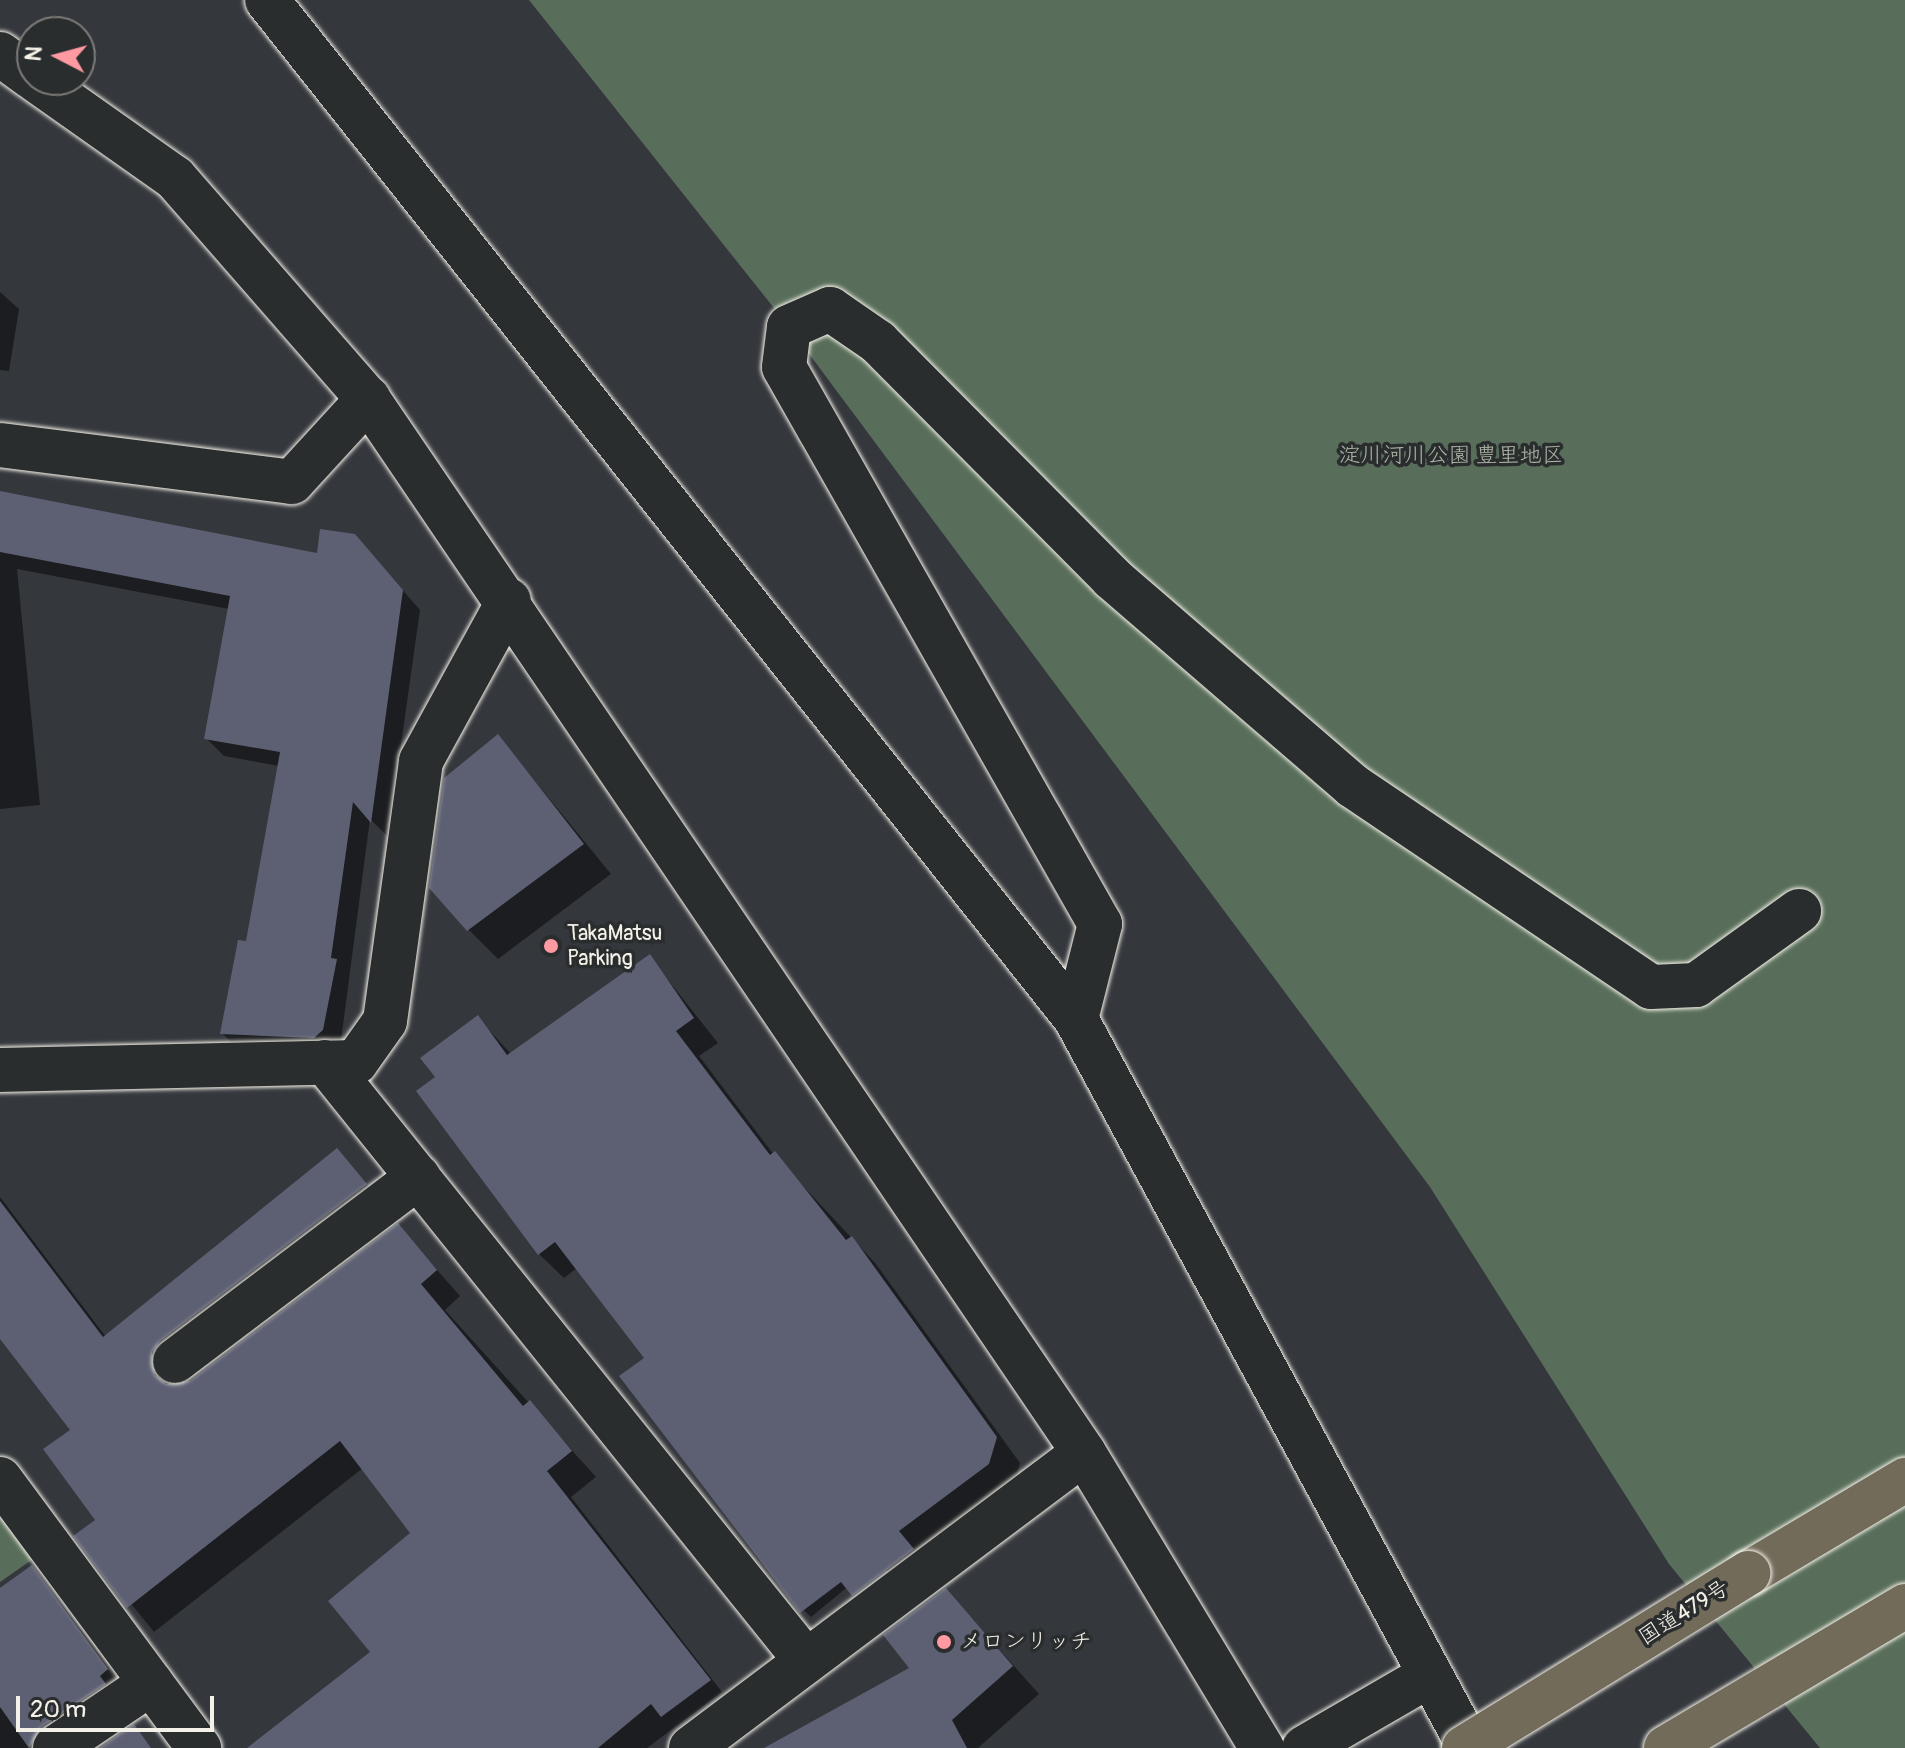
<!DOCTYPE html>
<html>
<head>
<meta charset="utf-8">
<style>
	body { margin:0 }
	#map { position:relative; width:1905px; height:1748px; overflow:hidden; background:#34373c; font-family:Pangolin,"Klee One",sans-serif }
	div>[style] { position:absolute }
	.green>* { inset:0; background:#586e5a }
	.shadow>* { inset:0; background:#0007 }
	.building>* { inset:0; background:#5d6073 }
	.roads { filter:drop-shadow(0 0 2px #f4f1e8) drop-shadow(0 0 2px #f4f1e8) }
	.minor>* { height:44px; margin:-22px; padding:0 22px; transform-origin:22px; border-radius:22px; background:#2a2d2e }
	.highway>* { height:44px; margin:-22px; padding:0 22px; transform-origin:22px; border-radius:22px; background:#736b5a }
	.bridges { filter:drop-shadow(0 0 2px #f4f1e8) drop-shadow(0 0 2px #f4f1e8) }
	.highway-bridge>* { height:44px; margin:-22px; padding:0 22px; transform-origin:22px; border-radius:22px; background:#736b5a }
	.dots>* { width:22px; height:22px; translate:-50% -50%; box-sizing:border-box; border:4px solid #2a2d2e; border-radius:50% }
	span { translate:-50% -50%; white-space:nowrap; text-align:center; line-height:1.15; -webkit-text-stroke:7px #2a2d2e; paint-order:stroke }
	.park-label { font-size:22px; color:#aeb6a8 }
	.poi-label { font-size:22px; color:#f4f1e8 }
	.left { translate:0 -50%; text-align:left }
	.street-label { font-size:22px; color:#f4f1e8 }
	.north { position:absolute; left:16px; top:16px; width:80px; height:80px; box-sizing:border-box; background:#2a2d2e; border:2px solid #7b7b78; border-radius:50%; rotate:276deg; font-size:22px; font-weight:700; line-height:32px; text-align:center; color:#f4f1e8 }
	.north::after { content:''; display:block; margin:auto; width:28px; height:36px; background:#ff9aa2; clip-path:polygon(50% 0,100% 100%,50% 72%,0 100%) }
	.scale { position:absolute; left:16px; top:1696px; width:198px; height:36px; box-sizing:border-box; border:4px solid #f4f1e8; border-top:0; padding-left:10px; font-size:24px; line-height:28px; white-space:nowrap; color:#f4f1e8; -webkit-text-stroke:6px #2a2d2e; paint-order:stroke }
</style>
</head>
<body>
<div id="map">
	<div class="green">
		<i style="clip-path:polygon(529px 0,1905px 0,1905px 1748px,1820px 1748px,1669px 1564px,1430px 1187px,789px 327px)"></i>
		<i style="clip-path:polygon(0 1511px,33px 1559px,0 1582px)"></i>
	</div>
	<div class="shadow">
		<i style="clip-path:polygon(0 292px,19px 309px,9px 371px,0 370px)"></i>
		<i style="clip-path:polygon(0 492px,319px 556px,372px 555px,420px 610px,388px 837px,370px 819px,340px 1048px,240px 1051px,222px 1033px,248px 944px,279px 766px,224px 756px,206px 738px,229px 609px,17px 569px,40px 805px,0 809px)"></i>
		<i style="clip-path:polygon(498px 736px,611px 874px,498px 959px,469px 930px)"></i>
		<i style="clip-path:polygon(649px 956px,718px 1043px,699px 1056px,774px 1155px,876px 1264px,1020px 1463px,1014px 1489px,894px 1577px,878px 1562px,811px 1617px,786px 1593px,647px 1358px,577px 1268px,564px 1278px,539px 1254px,438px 1078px,478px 1018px,511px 1054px)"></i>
		<i style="clip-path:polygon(337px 1150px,390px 1211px,185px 1366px,177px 1385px,191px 1383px,398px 1226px,460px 1296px,445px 1310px,596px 1477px,571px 1497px,722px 1692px,647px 1748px,272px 1748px,372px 1652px,413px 1533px,363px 1468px,154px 1632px,76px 1536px,98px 1521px,72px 1430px,0 1335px,0 1197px,106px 1337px)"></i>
		<i style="clip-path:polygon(32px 1567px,132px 1695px,77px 1748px,0 1748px,0 1590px)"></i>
		<i style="clip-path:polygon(946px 1590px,1039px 1694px,978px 1748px,769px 1748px,912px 1669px)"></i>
	</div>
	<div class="building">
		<i style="clip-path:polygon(0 491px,317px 553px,320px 529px,355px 534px,403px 590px,371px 823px,353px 802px,331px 958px,337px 959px,323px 1030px,314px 1038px,220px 1034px,238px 940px,246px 941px,280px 752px,204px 739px,230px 596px,0 552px)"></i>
		<i style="clip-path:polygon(498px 734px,584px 844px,467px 931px,429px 888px,444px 778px)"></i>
		<i style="clip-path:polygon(650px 954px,694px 1018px,676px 1031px,770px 1155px,775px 1151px,846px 1240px,852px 1236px,997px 1437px,989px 1464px,899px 1531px,914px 1549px,852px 1596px,841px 1582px,800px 1613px,619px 1376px,644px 1358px,555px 1242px,538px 1255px,416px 1091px,435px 1077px,420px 1058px,478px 1015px,507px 1055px)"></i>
		<i style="clip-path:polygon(337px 1148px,367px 1184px,160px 1341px,152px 1352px,155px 1375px,166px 1384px,190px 1381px,398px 1223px,437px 1270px,421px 1284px,523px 1406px,530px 1400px,572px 1451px,547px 1471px,711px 1680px,661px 1717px,651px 1704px,598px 1748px,247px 1748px,370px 1652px,328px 1601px,410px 1533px,340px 1441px,127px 1608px,73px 1536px,95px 1520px,43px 1449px,70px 1430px,0 1339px,0 1201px,103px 1337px)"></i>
		<i style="clip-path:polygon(32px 1565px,108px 1669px,100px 1676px,106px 1684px,41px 1727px,29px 1748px,0 1707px,0 1588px)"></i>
		<i style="clip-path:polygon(946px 1588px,1013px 1666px,952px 1720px,967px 1748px,764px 1748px,909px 1668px,883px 1635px)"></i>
		<i style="clip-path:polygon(134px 1724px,151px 1748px,100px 1748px)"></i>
	</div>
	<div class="roads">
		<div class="minor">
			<i style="left:267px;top:0;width:1301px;rotate:51.55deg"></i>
			<i style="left:1076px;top:1019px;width:829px;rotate:61.61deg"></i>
			<i style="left:0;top:54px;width:39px;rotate:36deg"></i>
			<i style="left:36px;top:80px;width:170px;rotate:35.2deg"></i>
			<i style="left:175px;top:178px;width:293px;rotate:48.9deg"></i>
			<i style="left:368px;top:399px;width:1274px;rotate:55.81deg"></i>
			<i style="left:1084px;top:1453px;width:345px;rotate:58.9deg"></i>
			<i style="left:0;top:445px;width:294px;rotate:7.2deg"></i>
			<i style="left:292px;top:482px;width:113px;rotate:-47.5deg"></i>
			<i style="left:1076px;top:1019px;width:98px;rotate:-75.8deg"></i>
			<i style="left:1100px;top:924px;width:640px;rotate:-119.57deg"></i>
			<i style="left:784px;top:367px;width:40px;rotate:-82.9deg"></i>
			<i style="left:789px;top:327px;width:45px;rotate:-23.7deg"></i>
			<i style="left:830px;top:309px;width:58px;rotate:34.5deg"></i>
			<i style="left:878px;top:342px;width:332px;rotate:45.2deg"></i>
			<i style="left:1112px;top:578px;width:318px;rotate:40.8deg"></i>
			<i style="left:1353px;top:786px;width:359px;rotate:34deg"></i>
			<i style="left:1651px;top:987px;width:45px;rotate:-2.5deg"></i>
			<i style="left:1696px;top:985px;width:127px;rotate:-35.7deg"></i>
			<i style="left:325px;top:1062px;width:763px;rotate:51.22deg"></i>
			<i style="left:0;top:1070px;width:356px;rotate:-1.3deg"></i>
			<i style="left:356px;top:1062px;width:50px;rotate:-54.7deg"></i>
			<i style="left:385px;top:1021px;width:262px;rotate:-82.1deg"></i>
			<i style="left:421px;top:761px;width:183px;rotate:-61.3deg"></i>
			<i style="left:175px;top:1361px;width:305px;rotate:-37.1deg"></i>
			<i style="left:0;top:1479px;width:335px;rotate:53.5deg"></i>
			<i style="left:55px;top:1748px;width:116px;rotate:-34.1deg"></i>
			<i style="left:691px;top:1748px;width:491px;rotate:-36.9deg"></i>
			<i style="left:1304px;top:1748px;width:146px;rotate:-30.1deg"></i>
		</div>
		<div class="highway">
			<i style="left:1749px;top:1573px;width:182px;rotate:-30.8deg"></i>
			<i style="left:1666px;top:1748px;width:278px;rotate:-30.7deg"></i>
		</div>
	</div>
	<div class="bridges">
		<div class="highway-bridge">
			<i style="left:1464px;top:1748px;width:334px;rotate:-31.6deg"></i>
		</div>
	</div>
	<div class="dots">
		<i style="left:551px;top:946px;background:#ff9aa2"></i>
		<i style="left:944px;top:1642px;background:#ff9aa2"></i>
	</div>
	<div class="park-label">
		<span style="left:1451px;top:456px">淀川河川公園 豊里地区</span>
	</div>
	<div class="poi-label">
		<span class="left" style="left:567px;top:946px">TakaMatsu<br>Parking</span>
		<span class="left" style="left:960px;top:1642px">メロンリッチ</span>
	</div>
	<div class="street-label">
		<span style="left:1684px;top:1613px;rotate:-32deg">国道479号</span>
	</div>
	<div class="north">N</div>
	<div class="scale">20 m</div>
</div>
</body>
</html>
